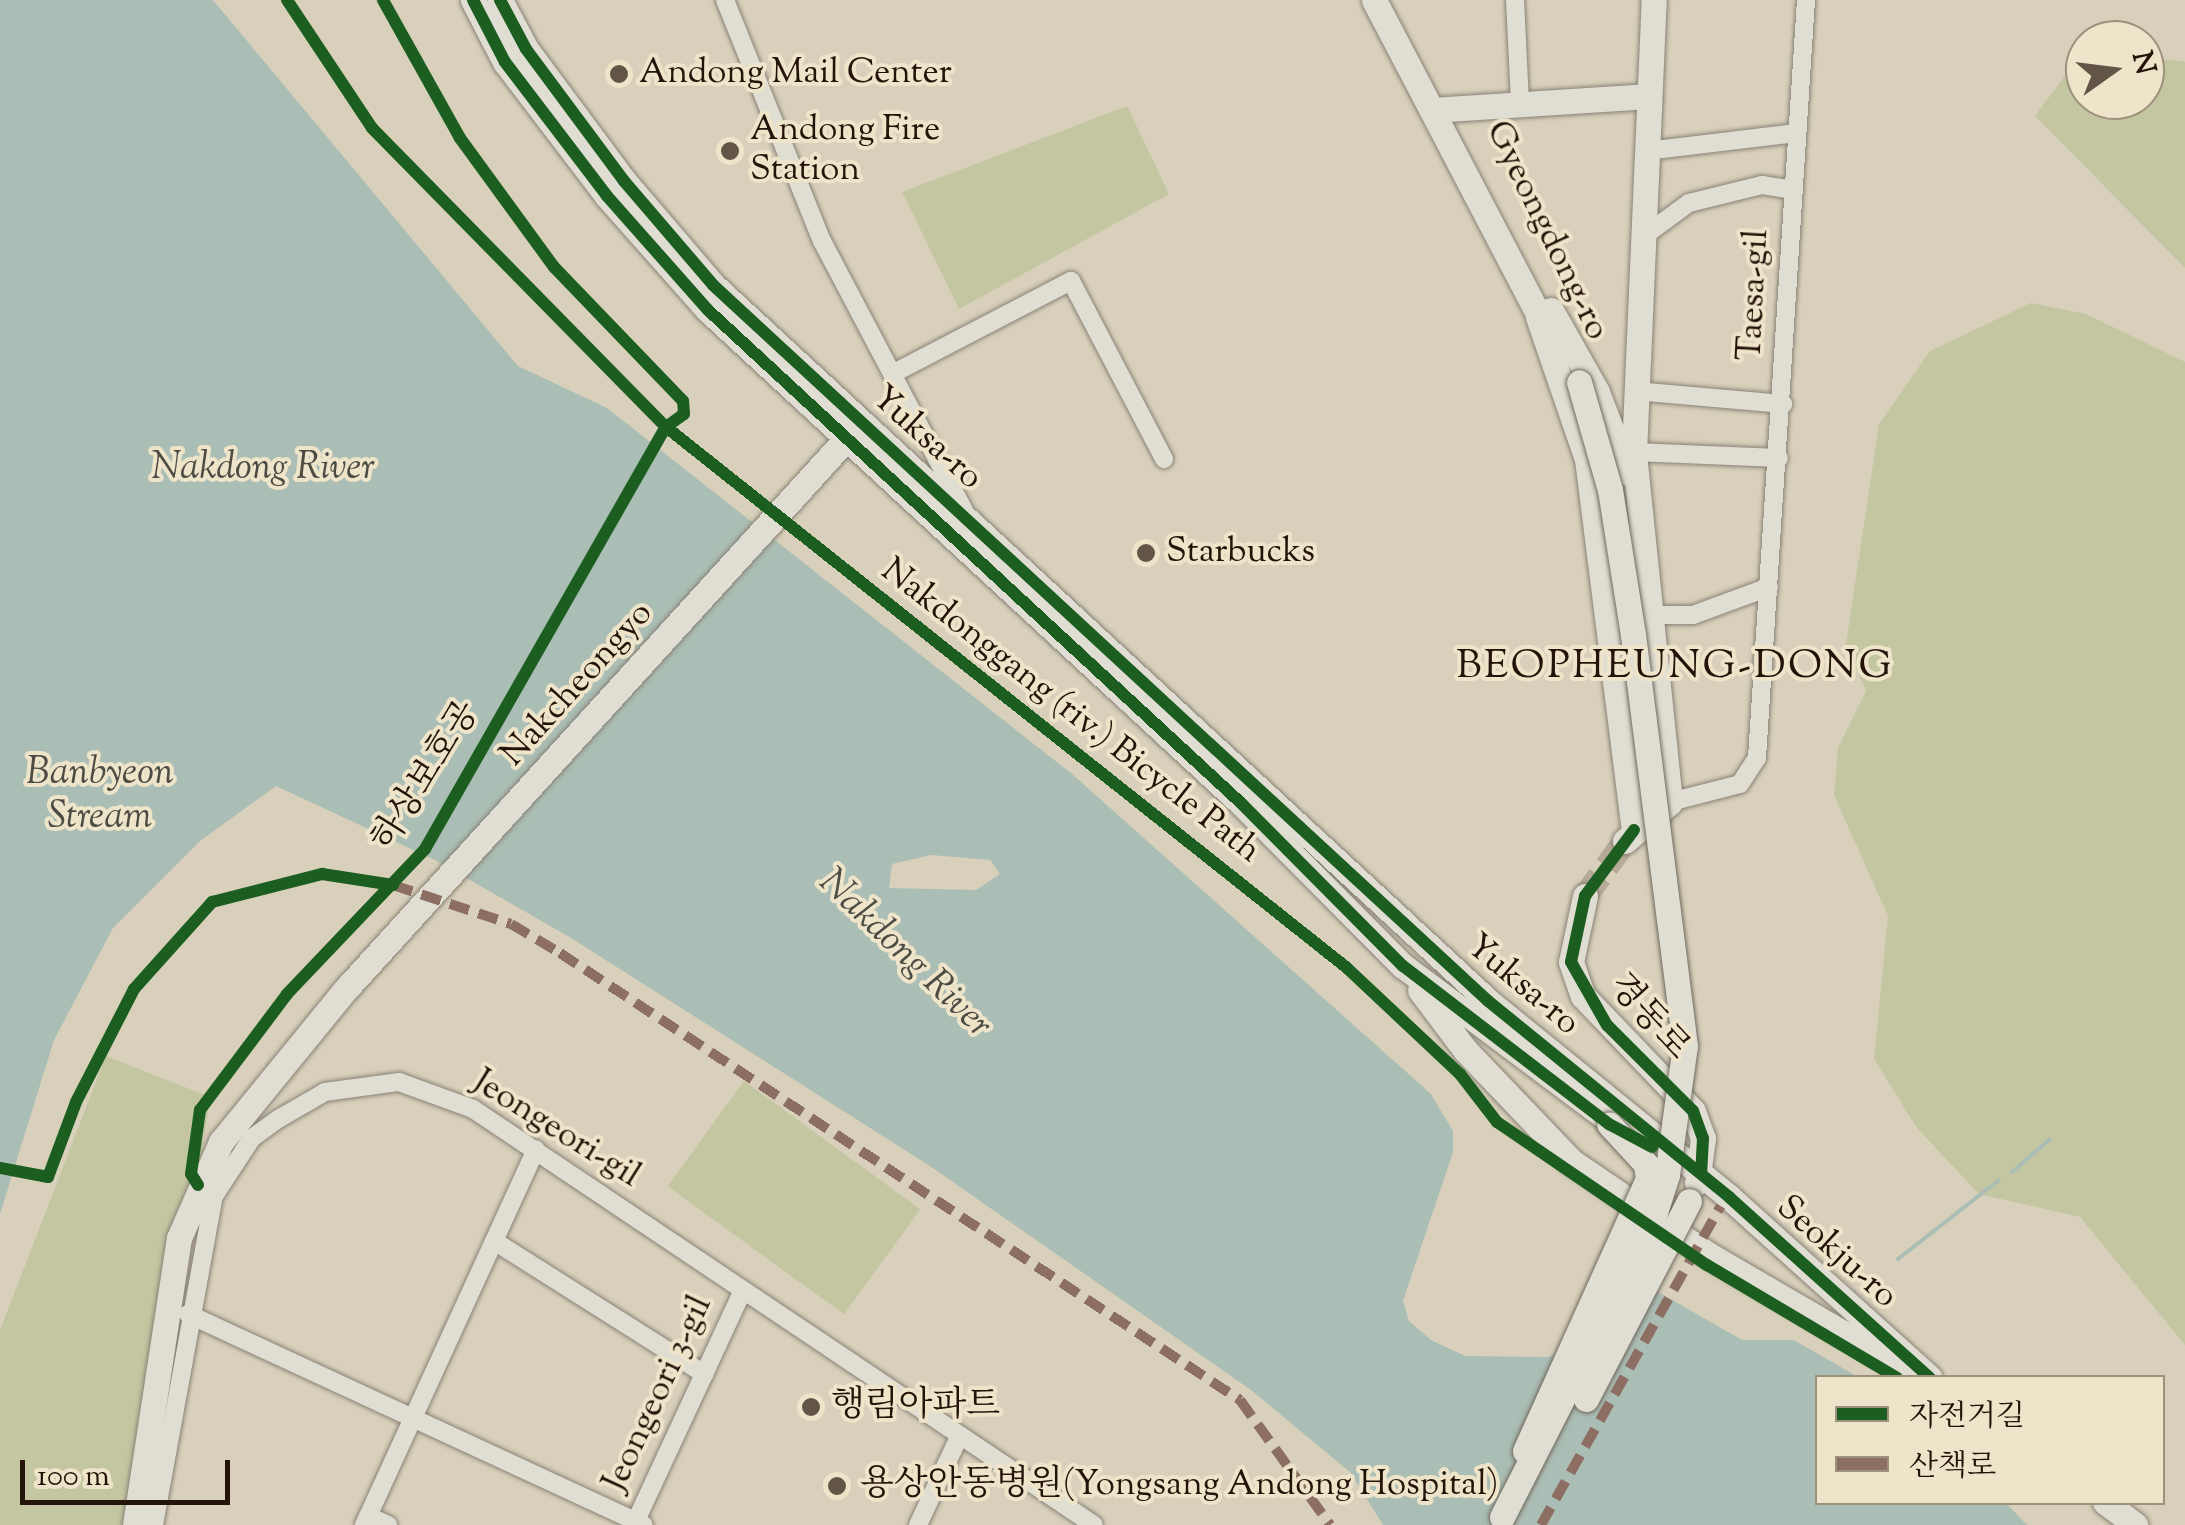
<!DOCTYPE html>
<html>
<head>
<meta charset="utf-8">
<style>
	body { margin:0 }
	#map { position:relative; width:2185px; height:1525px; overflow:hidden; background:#d8d0bb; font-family:"Sorts Mill Goudy","Noto Serif KR",serif }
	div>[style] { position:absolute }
	.green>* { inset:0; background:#c3c6a1; transform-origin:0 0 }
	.water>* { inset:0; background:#abbeb5 }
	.stream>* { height:4px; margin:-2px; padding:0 2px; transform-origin:2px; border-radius:2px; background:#abbeb5 }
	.secondary-tunnel>* { height:25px; margin-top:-12.5px; transform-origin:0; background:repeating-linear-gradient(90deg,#b4aa97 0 25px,transparent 0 37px) }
	.roads { filter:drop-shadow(0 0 2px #898276) drop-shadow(0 0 2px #898276) }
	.street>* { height:18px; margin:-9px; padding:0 9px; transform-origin:9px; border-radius:9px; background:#e0ddd2 }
	.secondary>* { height:25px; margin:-12.5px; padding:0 12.5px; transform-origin:12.5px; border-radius:12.5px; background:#e0ddd2 }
	.bridges { filter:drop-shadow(0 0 2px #70695e) drop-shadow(0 0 2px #70695e) }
	.secondary-bridge>* { height:25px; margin:-12.5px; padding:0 12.5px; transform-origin:12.5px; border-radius:12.5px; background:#e0ddd2 }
	.quiet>* { height:10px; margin-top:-5px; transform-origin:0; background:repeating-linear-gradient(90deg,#8d6e63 0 20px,transparent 0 30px) }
	.cycleway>* { height:12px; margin:-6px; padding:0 6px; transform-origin:6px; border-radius:6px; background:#1b5e20 }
	.dots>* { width:28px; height:28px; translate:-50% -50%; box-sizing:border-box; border:5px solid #eee4ca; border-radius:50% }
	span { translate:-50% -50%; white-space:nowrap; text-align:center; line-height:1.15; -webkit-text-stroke:8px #eee4ca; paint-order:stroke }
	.poi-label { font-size:35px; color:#231308 }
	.left { translate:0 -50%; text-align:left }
	.street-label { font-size:35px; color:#231308 }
	.water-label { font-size:38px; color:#4c4c44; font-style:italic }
	.quarter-label { font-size:40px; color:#231308; letter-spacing:2.5px }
	.legend { position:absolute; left:1815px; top:1375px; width:350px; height:130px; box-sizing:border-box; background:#eee4ca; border:2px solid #9d907c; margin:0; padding:12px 18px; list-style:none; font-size:30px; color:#231308 }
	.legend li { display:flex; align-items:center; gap:20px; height:50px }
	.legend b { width:50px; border:2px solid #9d907c }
	.north { position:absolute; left:2065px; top:20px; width:100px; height:100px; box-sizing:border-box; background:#eee4ca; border:2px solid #9d907c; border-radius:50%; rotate:76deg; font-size:28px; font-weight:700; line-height:40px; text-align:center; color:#231308 }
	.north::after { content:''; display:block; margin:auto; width:35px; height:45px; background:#625547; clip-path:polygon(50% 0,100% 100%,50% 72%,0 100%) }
	.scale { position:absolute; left:20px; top:1460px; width:210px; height:45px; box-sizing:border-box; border:5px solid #231308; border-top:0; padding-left:12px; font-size:30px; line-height:35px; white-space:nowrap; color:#231308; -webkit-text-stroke:8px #eee4ca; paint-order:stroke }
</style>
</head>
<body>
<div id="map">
	<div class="green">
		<i style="clip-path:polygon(2145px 57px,2185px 62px,2185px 268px,2035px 116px,2070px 69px,2085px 66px,2085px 100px,2145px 100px)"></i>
		<i style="clip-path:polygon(1127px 106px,1169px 194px,959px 309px,902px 192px)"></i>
		<i style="clip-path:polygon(2031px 303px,2086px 314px,2185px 362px,2185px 1345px,2080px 1217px,1979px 1194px,1917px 1128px,1874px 1059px,1888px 916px,1834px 795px,1838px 748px,1866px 691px,1846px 644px,1879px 424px,1930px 351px)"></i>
		<i style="clip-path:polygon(106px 1056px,210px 1097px,148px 1525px,0 1525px,0 1330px)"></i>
		<i style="left:744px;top:1081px;width:218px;height:130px;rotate:36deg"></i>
	</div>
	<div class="water">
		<i style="clip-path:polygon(evenodd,0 0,213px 0,518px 366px,607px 408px,1072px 774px,1431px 1094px,1453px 1131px,1453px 1152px,1403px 1301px,1409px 1321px,1431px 1340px,1465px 1356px,1549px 1357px,1573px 1346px,1639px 1281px,1742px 1340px,1794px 1340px,1858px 1377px,1818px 1378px,1818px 1502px,2006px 1503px,2027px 1525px,1383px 1525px,1350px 1472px,1251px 1390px,930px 1166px,571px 938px,435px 860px,276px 786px,200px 841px,113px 928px,54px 1040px,0 1214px,0 0,931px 855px,990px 860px,1000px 874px,976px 890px,889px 888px,892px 864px,931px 855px)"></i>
	</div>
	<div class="stream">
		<i style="left:2012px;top:1172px;width:50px;rotate:-41deg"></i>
		<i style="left:1898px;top:1259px;width:128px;rotate:-38deg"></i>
	</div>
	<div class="secondary-tunnel">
		<i style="left:1585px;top:896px;width:68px;rotate:-54deg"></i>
	</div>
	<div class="roads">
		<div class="street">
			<i style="left:725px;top:0;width:260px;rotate:68.1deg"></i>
			<i style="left:822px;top:241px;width:304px;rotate:62.2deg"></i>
			<i style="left:1515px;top:0;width:103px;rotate:87.2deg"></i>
			<i style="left:1646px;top:151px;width:151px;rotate:-6.8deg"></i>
			<i style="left:1644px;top:236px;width:56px;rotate:-36.3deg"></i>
			<i style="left:1689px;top:203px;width:75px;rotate:-13.9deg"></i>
			<i style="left:1762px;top:185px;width:31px;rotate:9deg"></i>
			<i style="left:892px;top:374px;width:202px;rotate:-27.5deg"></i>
			<i style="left:1071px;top:281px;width:201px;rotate:62.4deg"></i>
			<i style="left:1635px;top:391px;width:149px;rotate:5deg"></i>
			<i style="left:1634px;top:452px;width:145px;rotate:2.4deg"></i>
			<i style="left:1648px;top:615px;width:45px"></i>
			<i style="left:1693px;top:615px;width:81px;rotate:-20.2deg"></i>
			<i style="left:1670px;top:802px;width:72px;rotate:-14.4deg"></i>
			<i style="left:1740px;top:784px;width:31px;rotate:-57deg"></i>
			<i style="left:1757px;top:758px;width:760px;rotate:-86.3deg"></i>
			<i style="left:494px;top:1241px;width:249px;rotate:32.3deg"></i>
			<i style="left:188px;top:1314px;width:502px;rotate:24.83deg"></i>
			<i style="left:368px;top:1516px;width:22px;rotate:24deg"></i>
			<i style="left:154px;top:1525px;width:334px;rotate:-79.7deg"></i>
			<i style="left:214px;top:1196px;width:69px;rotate:-56.8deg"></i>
			<i style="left:252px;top:1138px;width:34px;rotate:-36deg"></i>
			<i style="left:280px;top:1118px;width:52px;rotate:-30deg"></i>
			<i style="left:325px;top:1092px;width:75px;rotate:-7.7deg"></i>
			<i style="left:399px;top:1082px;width:79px;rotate:20deg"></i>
			<i style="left:473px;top:1109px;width:747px;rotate:33.82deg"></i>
			<i style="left:364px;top:1525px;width:413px;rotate:-65.4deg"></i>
			<i style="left:634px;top:1525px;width:259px;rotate:-65.1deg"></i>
			<i style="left:918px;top:1525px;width:99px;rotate:-65deg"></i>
		</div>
		<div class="secondary">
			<i style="left:473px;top:0;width:70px;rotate:62.7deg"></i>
			<i style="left:505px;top:62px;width:168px;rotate:52.7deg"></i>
			<i style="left:607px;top:196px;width:152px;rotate:48.5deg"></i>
			<i style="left:708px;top:310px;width:726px;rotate:42.77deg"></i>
			<i style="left:1241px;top:803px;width:230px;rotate:45.2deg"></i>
			<i style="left:1403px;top:966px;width:279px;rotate:36.8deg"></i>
			<i style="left:500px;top:0;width:55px;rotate:62deg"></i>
			<i style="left:526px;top:49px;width:164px;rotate:53.4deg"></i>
			<i style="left:624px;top:181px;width:137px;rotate:49.4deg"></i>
			<i style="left:713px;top:285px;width:1055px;rotate:42.73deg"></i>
			<i style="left:1488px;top:1001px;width:311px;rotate:39.1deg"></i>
			<i style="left:1729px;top:1197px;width:270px;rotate:42deg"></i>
			<i style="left:1374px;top:0;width:373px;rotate:62.4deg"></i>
			<i style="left:1432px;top:110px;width:217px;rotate:-3.7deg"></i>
			<i style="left:1551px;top:310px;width:94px;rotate:60.7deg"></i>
			<i style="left:1597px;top:392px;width:87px;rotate:69.1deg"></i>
			<i style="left:1538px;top:317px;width:150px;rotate:71deg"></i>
			<i style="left:1587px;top:459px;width:374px;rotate:82.8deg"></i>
			<i style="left:1625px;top:841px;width:60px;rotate:-40.9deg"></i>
			<i style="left:1670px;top:802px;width:352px;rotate:-95.9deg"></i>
			<i style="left:1634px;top:452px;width:452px;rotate:-87.5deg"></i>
			<i style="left:1585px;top:896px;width:67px;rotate:102deg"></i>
			<i style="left:1571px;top:962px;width:36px;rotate:71deg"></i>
			<i style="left:1583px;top:996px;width:159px;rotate:46.3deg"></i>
			<i style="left:1693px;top:1111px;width:29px;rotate:70deg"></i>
			<i style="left:1703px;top:1138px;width:45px;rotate:97.6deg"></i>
			<i style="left:1420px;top:990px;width:76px;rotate:53deg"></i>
			<i style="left:1466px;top:1051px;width:152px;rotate:46.3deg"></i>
			<i style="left:1571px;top:1161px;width:169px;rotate:34.2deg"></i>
			<i style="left:1711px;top:1256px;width:233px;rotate:30.2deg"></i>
			<i style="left:2105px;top:1502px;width:38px;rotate:37deg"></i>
			<i style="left:135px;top:1525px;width:290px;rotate:-81.3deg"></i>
			<i style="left:179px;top:1238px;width:105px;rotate:-66.4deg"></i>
			<i style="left:221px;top:1142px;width:198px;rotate:-50.8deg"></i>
			<i style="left:346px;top:989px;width:757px;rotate:-47.73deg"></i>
		</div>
	</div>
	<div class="bridges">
		<div class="secondary-bridge">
			<i style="left:1586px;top:1399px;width:223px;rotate:-62.5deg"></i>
			<i style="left:1525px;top:1451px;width:299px;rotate:-65.7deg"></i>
			<i style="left:1648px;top:1179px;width:15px;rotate:-98deg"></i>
			<i style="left:1646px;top:1164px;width:54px;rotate:-132.8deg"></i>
			<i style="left:1502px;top:1517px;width:328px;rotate:-63deg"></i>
			<i style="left:1651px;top:1225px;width:52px;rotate:-72.3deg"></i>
			<i style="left:1667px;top:1175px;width:130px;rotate:-82.1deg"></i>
			<i style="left:1685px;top:1046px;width:414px;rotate:-97.2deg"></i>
			<i style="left:1633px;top:635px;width:147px;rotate:-99deg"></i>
			<i style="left:1610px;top:490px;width:112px;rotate:-106deg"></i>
		</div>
	</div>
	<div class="quiet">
		<i style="left:393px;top:885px;width:124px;rotate:18.3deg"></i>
		<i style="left:511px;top:924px;width:57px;rotate:30.6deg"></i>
		<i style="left:560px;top:953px;width:814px;rotate:33.32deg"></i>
		<i style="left:1240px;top:1400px;width:154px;rotate:54.2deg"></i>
		<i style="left:1541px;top:1525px;width:366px;rotate:-60.6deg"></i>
	</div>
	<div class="cycleway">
		<i style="left:287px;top:0;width:154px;rotate:56.4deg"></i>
		<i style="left:372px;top:128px;width:419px;rotate:45.5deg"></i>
		<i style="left:666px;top:427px;width:870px;rotate:38.46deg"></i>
		<i style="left:1347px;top:968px;width:155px;rotate:43.2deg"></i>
		<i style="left:1460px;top:1074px;width:61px;rotate:52.4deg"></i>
		<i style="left:1497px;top:1122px;width:254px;rotate:34.3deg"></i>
		<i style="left:1707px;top:1265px;width:221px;rotate:30.7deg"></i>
		<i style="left:473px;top:0;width:70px;rotate:62.7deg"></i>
		<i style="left:505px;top:62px;width:168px;rotate:52.7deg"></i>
		<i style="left:607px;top:196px;width:152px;rotate:48.5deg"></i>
		<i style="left:708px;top:310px;width:726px;rotate:42.77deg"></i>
		<i style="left:1241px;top:803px;width:230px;rotate:45.2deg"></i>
		<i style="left:1403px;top:966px;width:260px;rotate:37.5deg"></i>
		<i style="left:1609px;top:1124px;width:49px;rotate:28.1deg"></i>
		<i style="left:500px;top:0;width:55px;rotate:62deg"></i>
		<i style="left:526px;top:49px;width:164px;rotate:53.4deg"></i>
		<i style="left:624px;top:181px;width:137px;rotate:49.4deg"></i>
		<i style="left:713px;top:285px;width:1055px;rotate:42.73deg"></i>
		<i style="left:1488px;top:1001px;width:311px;rotate:39.1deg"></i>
		<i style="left:1729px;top:1197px;width:270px;rotate:42deg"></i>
		<i style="left:1634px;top:830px;width:82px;rotate:126.6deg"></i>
		<i style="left:1585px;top:896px;width:67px;rotate:102deg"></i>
		<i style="left:1571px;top:962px;width:73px;rotate:60.3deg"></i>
		<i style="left:1607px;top:1025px;width:122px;rotate:45deg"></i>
		<i style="left:1693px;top:1111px;width:29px;rotate:70deg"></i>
		<i style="left:1703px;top:1138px;width:35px;rotate:93deg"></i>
		<i style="left:0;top:1168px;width:49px;rotate:10.6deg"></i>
		<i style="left:48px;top:1177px;width:80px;rotate:-69.5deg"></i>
		<i style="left:76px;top:1102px;width:127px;rotate:-62.8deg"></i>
		<i style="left:134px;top:989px;width:117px;rotate:-48.1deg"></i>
		<i style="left:212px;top:902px;width:114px;rotate:-14.3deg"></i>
		<i style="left:322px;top:874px;width:72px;rotate:8.8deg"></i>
		<i style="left:198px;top:1185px;width:13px;rotate:-122deg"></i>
		<i style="left:191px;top:1174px;width:65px;rotate:-82deg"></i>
		<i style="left:200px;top:1110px;width:145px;rotate:-53.1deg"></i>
		<i style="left:287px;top:994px;width:200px;rotate:-46.4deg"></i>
		<i style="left:425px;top:849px;width:486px;rotate:-60.3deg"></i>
		<i style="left:666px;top:427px;width:22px;rotate:-36deg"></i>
		<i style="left:684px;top:414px;width:13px;rotate:-94deg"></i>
		<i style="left:683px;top:401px;width:186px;rotate:-133.9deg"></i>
		<i style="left:554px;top:267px;width:160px;rotate:-126.1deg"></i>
		<i style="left:460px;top:138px;width:158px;rotate:-119.2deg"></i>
	</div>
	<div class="dots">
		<i style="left:619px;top:74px;background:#625547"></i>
		<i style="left:730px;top:151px;background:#625547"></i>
		<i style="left:1146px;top:553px;background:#625547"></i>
		<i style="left:811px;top:1407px;background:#625547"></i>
		<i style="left:837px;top:1486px;background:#625547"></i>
	</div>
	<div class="poi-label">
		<span class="left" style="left:639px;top:74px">Andong Mail Center</span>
		<span class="left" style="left:750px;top:151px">Andong Fire<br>Station</span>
		<span class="left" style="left:1166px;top:553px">Starbucks</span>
		<span class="left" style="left:831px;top:1407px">행림아파트</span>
		<span class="left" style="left:860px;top:1486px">용상안동병원(Yongsang Andong Hospital)</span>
	</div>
	<div class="street-label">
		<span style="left:1546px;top:231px;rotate:64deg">Gyeongdong-ro</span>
		<span style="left:1755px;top:295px;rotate:-87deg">Taesa-gil</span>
		<span style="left:926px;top:439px;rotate:42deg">Yuksa-ro</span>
		<span style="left:578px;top:685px;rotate:-48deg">Nakcheongyo</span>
		<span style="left:1070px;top:712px;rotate:38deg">Nakdonggang (riv.) Bicycle Path</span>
		<span style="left:427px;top:777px;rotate:-58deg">하상보호공</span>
		<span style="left:1522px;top:986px;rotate:40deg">Yuksa-ro</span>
		<span style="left:1648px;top:1018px;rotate:48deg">경동로</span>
		<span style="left:556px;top:1130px;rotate:32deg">Jeongeori-gil</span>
		<span style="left:1836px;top:1253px;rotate:42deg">Seokju-ro</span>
		<span style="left:659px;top:1394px;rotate:-65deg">Jeongeori 3-gil</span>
	</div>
	<div class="water-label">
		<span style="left:263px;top:470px">Nakdong River</span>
		<span style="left:100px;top:797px">Banbyeon<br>Stream</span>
		<span style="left:904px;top:955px;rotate:44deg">Nakdong River</span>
	</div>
	<div class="quarter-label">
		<span style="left:1675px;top:668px">BEOPHEUNG-DONG</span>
	</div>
	<ul class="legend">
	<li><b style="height:12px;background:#1b5e20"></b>자전거길</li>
	<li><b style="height:12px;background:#8d6e63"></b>산책로</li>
	</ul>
	<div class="north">N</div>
	<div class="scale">100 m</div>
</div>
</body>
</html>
